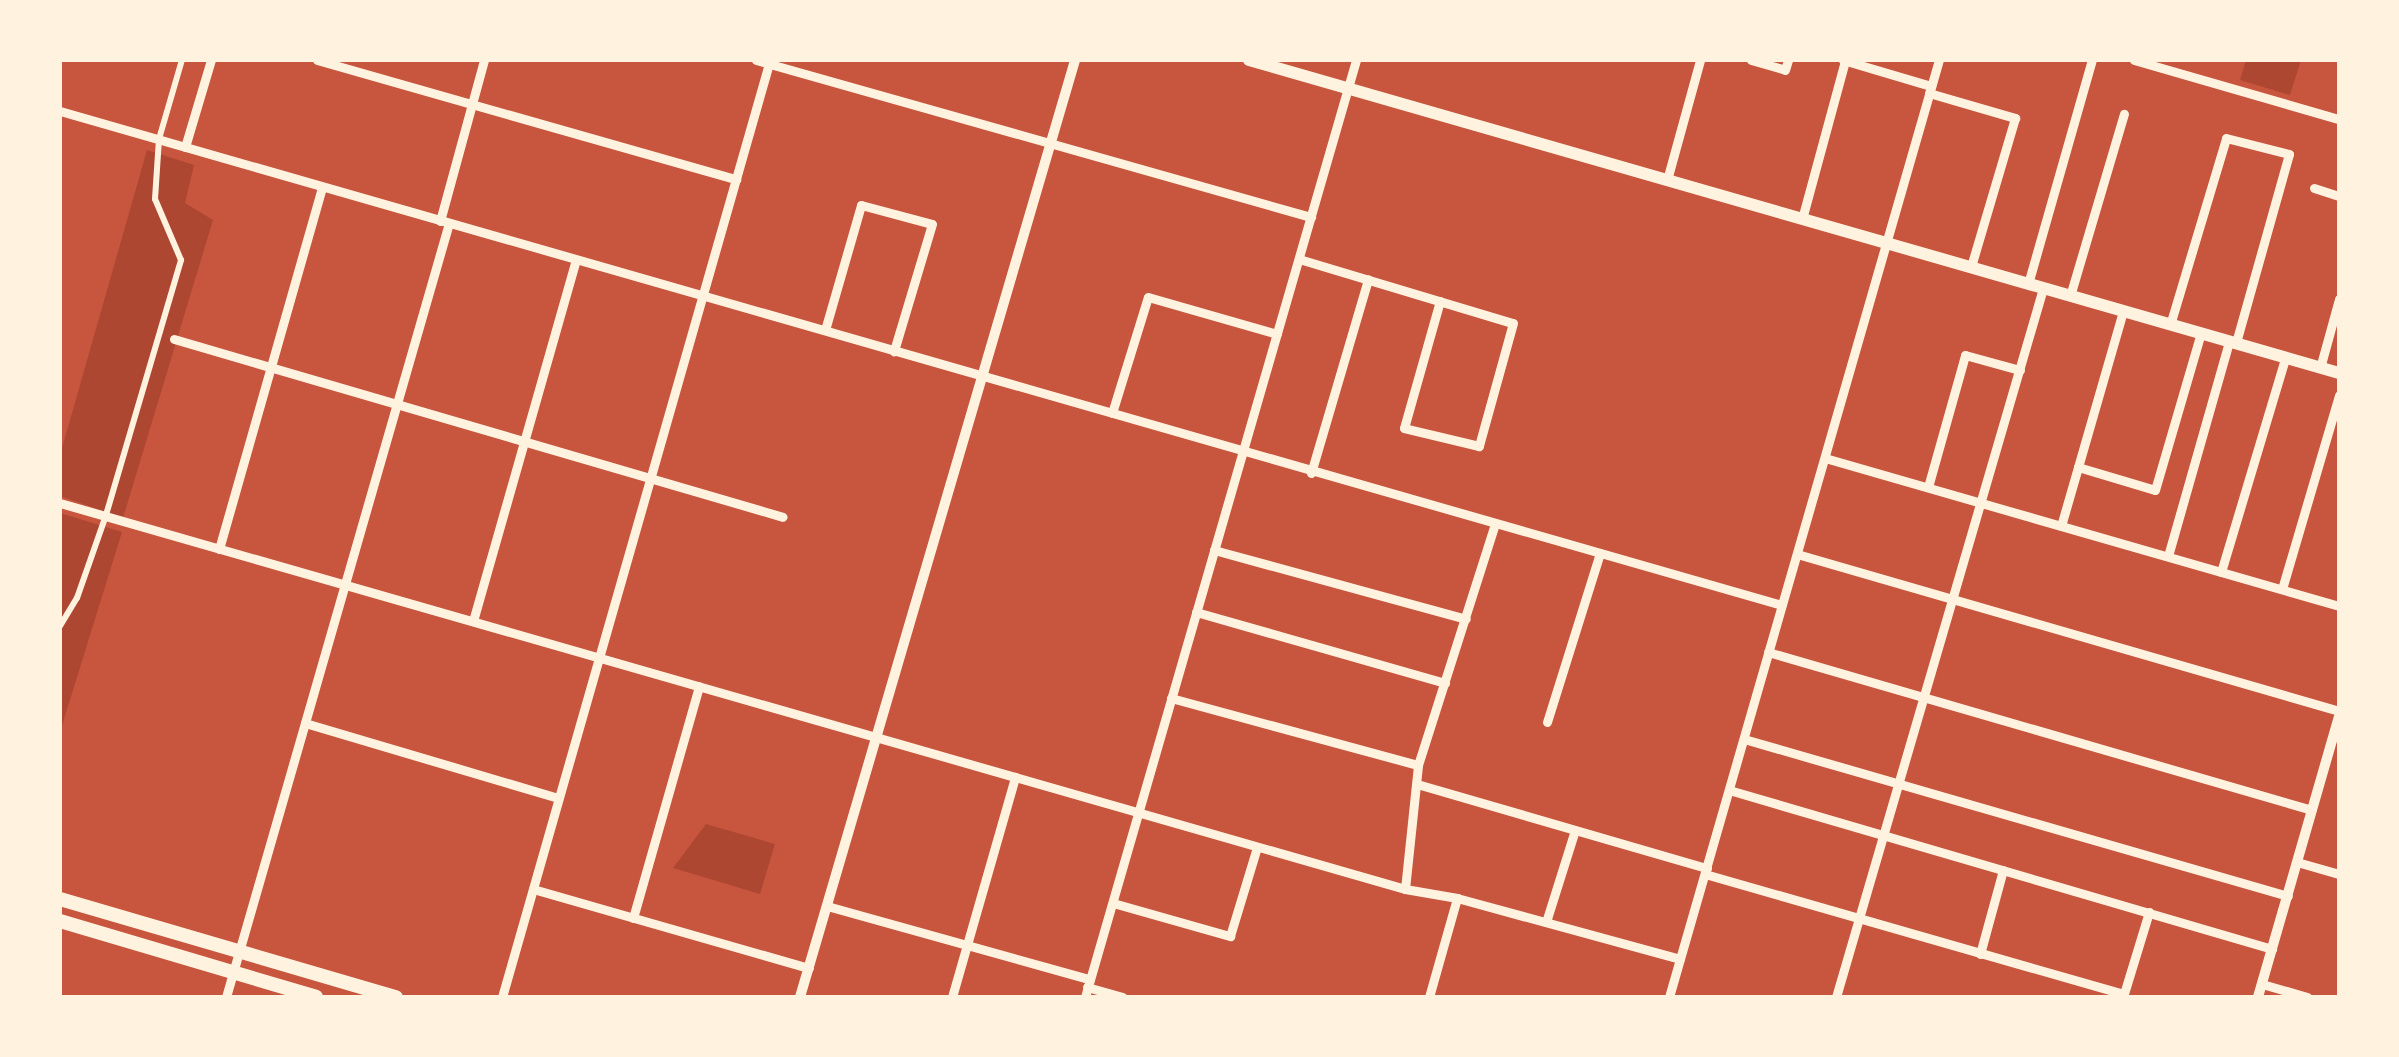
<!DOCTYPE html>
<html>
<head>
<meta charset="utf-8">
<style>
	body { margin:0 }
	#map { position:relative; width:2399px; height:1057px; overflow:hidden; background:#c8553d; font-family:"Exo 2",sans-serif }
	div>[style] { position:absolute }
	.green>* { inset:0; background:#ae4732 }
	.pedestrian>* { height:6px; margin:-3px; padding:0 3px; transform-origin:3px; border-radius:3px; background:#fff3e0 }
	.minor>* { height:9px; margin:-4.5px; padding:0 4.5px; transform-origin:4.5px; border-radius:4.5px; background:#fff3e0 }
	.tertiary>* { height:10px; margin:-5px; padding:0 5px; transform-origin:5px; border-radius:5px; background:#fff3e0 }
	.secondary>* { height:12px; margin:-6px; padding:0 6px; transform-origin:6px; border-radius:6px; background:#fff3e0 }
	.primary>* { height:14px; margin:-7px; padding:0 7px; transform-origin:7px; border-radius:7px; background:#fff3e0 }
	span { translate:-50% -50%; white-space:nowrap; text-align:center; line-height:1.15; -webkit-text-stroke:8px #fff3e0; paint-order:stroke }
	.frame { position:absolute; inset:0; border:62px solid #fff3e0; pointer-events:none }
</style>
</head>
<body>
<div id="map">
	<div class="green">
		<i style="clip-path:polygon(2246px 60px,2301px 60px,2290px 95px,2240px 80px)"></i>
		<i style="clip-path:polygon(147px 150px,194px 165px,185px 203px,213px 220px,123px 518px,60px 496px,60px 455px)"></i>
		<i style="clip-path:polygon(60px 513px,122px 532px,60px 732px)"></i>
		<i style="clip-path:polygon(706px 824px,775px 844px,760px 894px,673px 868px)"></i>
	</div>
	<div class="pedestrian">
		<i style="left:60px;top:626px;width:33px;rotate:-59deg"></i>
		<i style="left:77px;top:598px;width:88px;rotate:-70.7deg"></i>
		<i style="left:106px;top:515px;width:266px;rotate:-73.6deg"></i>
		<i style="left:181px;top:260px;width:66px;rotate:-113.1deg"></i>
		<i style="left:155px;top:199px;width:60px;rotate:-86.2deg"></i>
		<i style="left:159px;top:139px;width:82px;rotate:-73.8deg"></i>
	</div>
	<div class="minor">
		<i style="left:317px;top:60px;width:436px;rotate:15.9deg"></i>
		<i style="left:756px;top:60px;width:577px;rotate:15.8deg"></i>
		<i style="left:1751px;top:60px;width:35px;rotate:16deg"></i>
		<i style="left:1785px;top:70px;width:10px;rotate:-73deg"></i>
		<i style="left:1843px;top:60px;width:92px;rotate:16.5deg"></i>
		<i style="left:2134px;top:60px;width:213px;rotate:16.1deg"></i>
		<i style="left:1929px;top:93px;width:90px;rotate:16.2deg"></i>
		<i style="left:2015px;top:118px;width:155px;rotate:106.5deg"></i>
		<i style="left:60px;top:111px;width:1791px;rotate:16.01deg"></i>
		<i style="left:185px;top:147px;width:91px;rotate:-73.4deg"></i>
		<i style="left:1667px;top:180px;width:124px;rotate:-74.6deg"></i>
		<i style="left:2314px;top:188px;width:26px;rotate:18deg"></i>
		<i style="left:1802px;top:219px;width:164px;rotate:-74.8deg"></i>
		<i style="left:440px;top:221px;width:167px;rotate:-74.7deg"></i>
		<i style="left:1299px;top:259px;width:223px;rotate:16.7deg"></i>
		<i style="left:1513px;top:323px;width:128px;rotate:105.5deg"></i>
		<i style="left:1479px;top:446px;width:77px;rotate:-166.5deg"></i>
		<i style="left:1404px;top:428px;width:132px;rotate:-74.2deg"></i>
		<i style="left:2028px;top:284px;width:233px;rotate:-74.1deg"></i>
		<i style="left:2070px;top:296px;width:190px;rotate:-73.5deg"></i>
		<i style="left:2170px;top:325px;width:195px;rotate:-73.3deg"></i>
		<i style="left:2226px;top:138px;width:65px;rotate:14.3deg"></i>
		<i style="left:2289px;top:154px;width:196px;rotate:105.7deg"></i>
		<i style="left:825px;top:330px;width:130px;rotate:-73.9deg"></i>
		<i style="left:861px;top:205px;width:73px;rotate:15deg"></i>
		<i style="left:932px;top:224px;width:133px;rotate:106.7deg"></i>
		<i style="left:174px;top:339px;width:634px;rotate:16.29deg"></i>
		<i style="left:2320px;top:368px;width:72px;rotate:-74.6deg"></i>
		<i style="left:1112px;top:413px;width:121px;rotate:-72.8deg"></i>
		<i style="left:1148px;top:297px;width:134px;rotate:16deg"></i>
		<i style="left:1825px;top:458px;width:535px;rotate:16.06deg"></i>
		<i style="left:2078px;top:467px;width:80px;rotate:16.6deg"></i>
		<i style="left:2155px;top:490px;width:164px;rotate:-73.7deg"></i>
		<i style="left:1311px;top:473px;width:202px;rotate:-73.6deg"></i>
		<i style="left:1928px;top:487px;width:137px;rotate:-74.3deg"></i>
		<i style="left:1965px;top:355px;width:57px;rotate:15.3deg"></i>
		<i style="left:60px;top:503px;width:1399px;rotate:16.01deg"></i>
		<i style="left:1405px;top:889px;width:53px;rotate:9.8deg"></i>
		<i style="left:1457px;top:898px;width:231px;rotate:15.3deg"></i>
		<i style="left:2061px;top:526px;width:224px;rotate:-73.9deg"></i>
		<i style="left:219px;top:549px;width:376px;rotate:-74.1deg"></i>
		<i style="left:1214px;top:550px;width:261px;rotate:15.3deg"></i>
		<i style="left:1797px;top:554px;width:564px;rotate:16.15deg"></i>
		<i style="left:2168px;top:556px;width:223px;rotate:-74.1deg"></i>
		<i style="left:2221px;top:572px;width:223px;rotate:-73.3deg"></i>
		<i style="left:2282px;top:589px;width:202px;rotate:-73.6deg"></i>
		<i style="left:1196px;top:612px;width:259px;rotate:15.9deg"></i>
		<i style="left:473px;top:621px;width:375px;rotate:-74.1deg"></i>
		<i style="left:1768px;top:652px;width:566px;rotate:16.2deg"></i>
		<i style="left:1171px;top:698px;width:256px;rotate:15.2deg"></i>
		<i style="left:1547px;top:722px;width:177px;rotate:-72.6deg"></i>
		<i style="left:305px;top:723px;width:264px;rotate:16.5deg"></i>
		<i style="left:1744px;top:739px;width:566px;rotate:16.1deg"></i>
		<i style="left:1417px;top:784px;width:302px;rotate:16.2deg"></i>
		<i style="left:1729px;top:790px;width:566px;rotate:16.32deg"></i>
		<i style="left:2297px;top:862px;width:44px;rotate:15.9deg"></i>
		<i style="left:1705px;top:874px;width:436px;rotate:16deg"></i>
		<i style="left:533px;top:889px;width:287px;rotate:16deg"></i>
		<i style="left:1405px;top:889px;width:125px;rotate:-84deg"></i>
		<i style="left:1418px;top:765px;width:253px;rotate:-72.3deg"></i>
		<i style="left:1113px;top:903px;width:122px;rotate:15.8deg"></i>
		<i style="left:1230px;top:936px;width:93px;rotate:-73.1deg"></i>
		<i style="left:827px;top:906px;width:272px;rotate:15.6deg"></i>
		<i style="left:633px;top:918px;width:241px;rotate:-74.1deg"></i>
		<i style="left:1546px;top:922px;width:96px;rotate:-72.5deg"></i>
		<i style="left:1980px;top:954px;width:87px;rotate:-74.7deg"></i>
		<i style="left:2262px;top:984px;width:47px;rotate:16.1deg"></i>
		<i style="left:1087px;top:987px;width:37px;rotate:16deg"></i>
		<i style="left:226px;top:997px;width:805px;rotate:-73.93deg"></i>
		<i style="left:502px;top:997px;width:975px;rotate:-74.04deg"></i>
		<i style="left:952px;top:997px;width:229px;rotate:-74deg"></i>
		<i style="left:1085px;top:997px;width:975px;rotate:-73.87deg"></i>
		<i style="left:1429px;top:997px;width:103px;rotate:-74.2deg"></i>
		<i style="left:1669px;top:997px;width:975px;rotate:-73.93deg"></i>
		<i style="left:1836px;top:997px;width:739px;rotate:-73.72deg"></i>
		<i style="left:2123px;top:997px;width:89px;rotate:-73deg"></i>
	</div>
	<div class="tertiary">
		<i style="left:800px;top:997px;width:977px;rotate:-73.64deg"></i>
		<i style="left:2258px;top:997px;width:291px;rotate:-73.9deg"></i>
	</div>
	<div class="secondary">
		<i style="left:1249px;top:60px;width:1134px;rotate:16.02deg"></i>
	</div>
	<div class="primary">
		<i style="left:60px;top:899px;width:350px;rotate:16.3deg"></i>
		<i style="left:60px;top:921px;width:267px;rotate:16.5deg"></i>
	</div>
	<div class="frame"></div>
</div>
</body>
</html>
